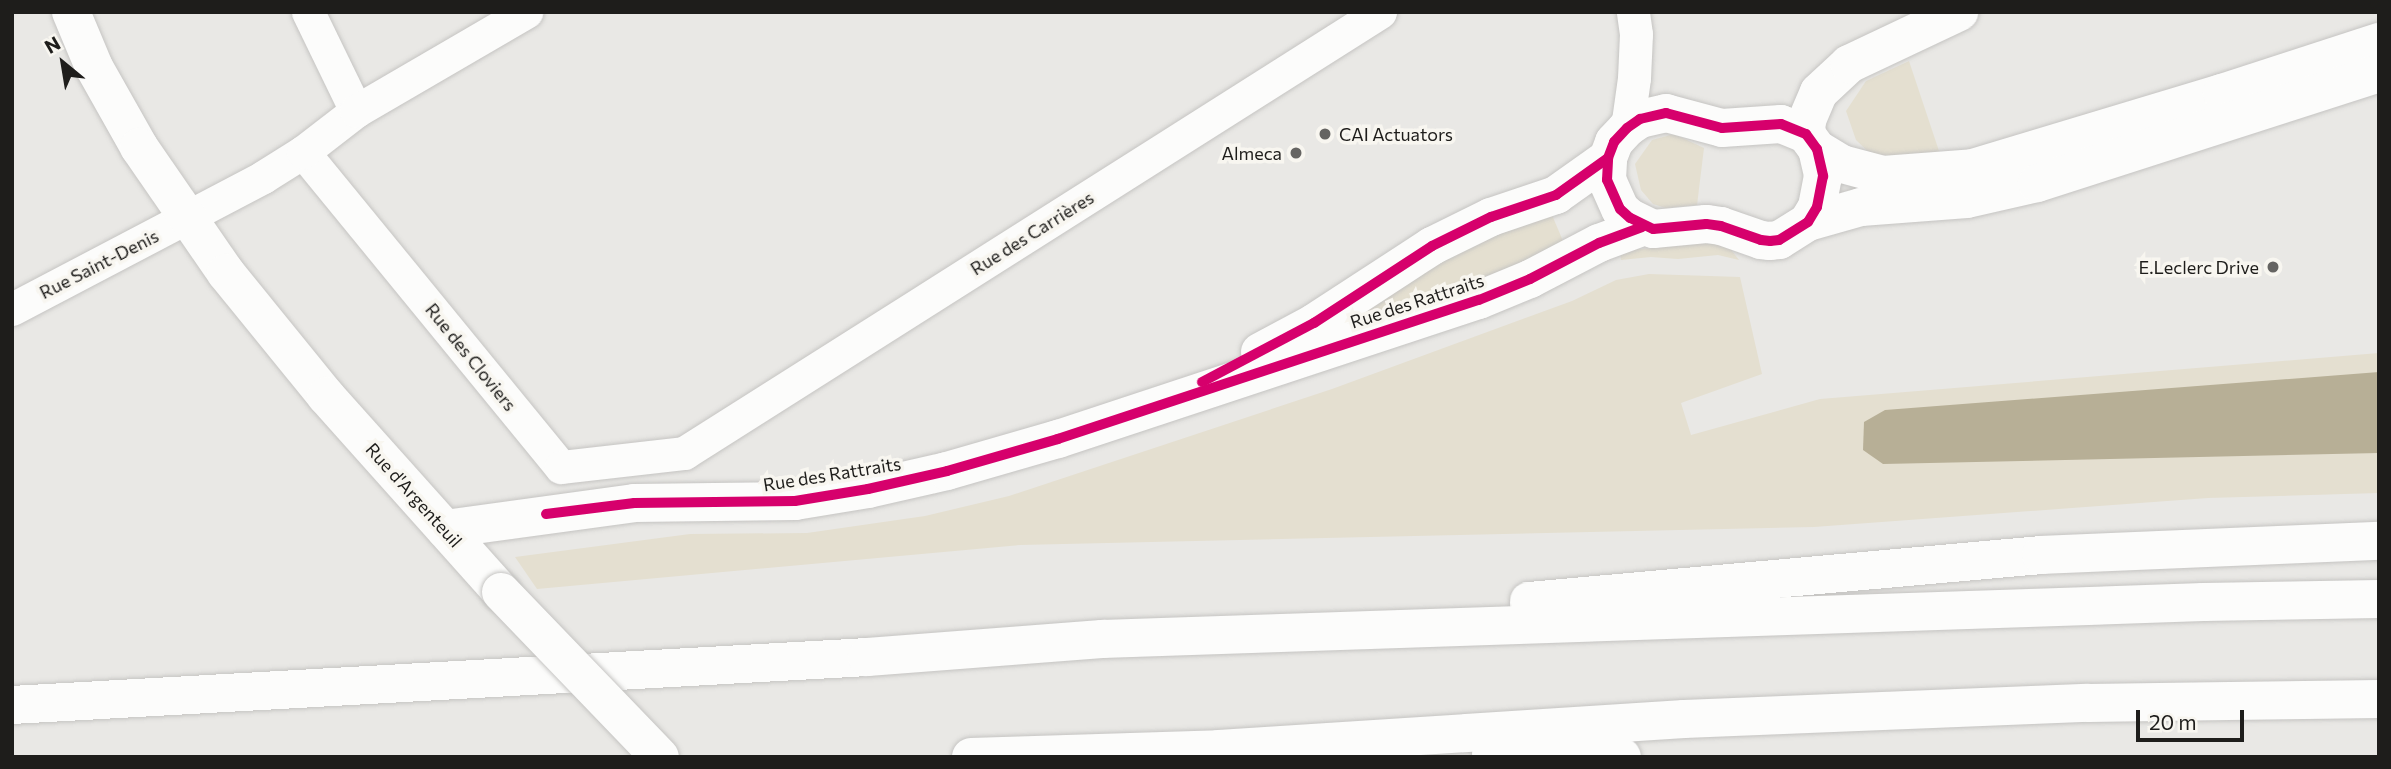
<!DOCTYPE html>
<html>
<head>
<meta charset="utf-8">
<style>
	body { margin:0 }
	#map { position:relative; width:2391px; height:769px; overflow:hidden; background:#e9e8e5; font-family:Commissioner,sans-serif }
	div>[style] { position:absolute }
	.green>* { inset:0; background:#e4dfd0 }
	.water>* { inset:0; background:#b7af96 }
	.roads { filter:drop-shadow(0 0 2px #c5c4c2) drop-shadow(0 0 2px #c5c4c2) }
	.street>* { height:33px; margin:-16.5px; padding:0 16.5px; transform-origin:16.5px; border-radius:16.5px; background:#fcfcfb }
	.secondary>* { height:38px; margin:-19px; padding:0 19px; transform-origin:19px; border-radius:19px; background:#fcfcfb }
	.highway>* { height:38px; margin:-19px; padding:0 19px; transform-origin:19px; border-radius:19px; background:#fcfcfb }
	.bridges { filter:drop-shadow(0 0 2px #c5c4c2) drop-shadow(0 0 2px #c5c4c2) }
	.secondary-bridge>* { height:38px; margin:-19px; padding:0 19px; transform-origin:19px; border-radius:19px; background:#fcfcfb }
	.cycleway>* { height:10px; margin:-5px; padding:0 5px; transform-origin:5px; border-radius:5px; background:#d6006c }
	.dots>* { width:19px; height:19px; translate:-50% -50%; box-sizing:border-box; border:4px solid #f8f6f0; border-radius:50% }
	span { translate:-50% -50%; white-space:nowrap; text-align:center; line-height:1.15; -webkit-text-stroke:7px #f8f6f0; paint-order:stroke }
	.poi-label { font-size:18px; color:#1e1d1b }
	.left { translate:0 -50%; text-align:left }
	.right { translate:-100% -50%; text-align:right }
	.street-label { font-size:18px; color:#1e1d1b }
	.frame { position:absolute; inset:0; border:14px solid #1e1d1b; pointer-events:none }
	.north { position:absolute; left:28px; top:28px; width:70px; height:70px; -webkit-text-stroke:5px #f8f6f0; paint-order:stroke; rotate:330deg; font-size:19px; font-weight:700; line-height:28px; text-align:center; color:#1e1d1b }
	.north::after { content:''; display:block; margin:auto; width:24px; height:32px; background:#1e1d1b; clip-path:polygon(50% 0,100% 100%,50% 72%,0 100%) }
	.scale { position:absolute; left:2136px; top:710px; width:108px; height:32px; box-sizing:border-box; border:4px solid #1e1d1b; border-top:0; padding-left:9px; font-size:21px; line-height:24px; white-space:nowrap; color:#1e1d1b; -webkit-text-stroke:5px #f8f6f0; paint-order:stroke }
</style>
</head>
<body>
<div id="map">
	<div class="green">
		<i style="clip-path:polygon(1909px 61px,1940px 154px,1876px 159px,1856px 140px,1846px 111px,1866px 81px)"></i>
		<i style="clip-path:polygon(1674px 134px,1704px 148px,1697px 205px,1666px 208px,1653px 204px,1641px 190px,1635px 164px,1652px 140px)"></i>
		<i style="clip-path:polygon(1549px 208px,1566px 248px,1299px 349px,1420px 264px)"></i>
		<i style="clip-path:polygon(1706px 243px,1729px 247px,1739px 260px,1718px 255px,1678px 259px,1651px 257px,1621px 260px,1620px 251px)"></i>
		<i style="clip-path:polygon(1649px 274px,1740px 277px,1762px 374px,1681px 403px,1691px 435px,1820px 399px,2379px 353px,2379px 493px,2208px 498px,1814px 527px,1020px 545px,537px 589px,515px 557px,690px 534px,807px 533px,925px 516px,1009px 496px,1332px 389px,1572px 301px,1616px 280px)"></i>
	</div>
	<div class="water">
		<i style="clip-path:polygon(2379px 372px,2379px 453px,1883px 464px,1863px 450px,1864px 422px,1885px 410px)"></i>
	</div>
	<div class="roads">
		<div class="street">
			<i style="left:308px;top:12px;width:110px;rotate:64.1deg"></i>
			<i style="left:1627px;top:128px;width:50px;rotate:-82deg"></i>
			<i style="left:1634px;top:78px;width:44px;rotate:-87.4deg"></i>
			<i style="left:1636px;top:34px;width:22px;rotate:-98deg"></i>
			<i style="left:303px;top:152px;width:407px;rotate:50.7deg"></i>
			<i style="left:561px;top:467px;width:124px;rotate:-6.5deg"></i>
			<i style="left:684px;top:453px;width:824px;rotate:-32.36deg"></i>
			<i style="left:12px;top:309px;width:284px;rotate:-27.7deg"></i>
			<i style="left:263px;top:177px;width:47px;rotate:-32deg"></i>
			<i style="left:303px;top:152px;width:67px;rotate:-37.7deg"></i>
			<i style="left:356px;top:111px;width:197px;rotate:-30.2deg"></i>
		</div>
		<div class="secondary">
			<i style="left:71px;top:12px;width:60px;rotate:67.3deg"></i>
			<i style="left:94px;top:67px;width:92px;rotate:60.6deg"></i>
			<i style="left:139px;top:147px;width:153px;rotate:55.4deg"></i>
			<i style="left:226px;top:273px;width:159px;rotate:50.9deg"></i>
			<i style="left:326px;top:396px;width:263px;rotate:48.2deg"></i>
			<i style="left:1666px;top:113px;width:58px;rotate:15deg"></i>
			<i style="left:1722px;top:128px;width:59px;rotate:-3.9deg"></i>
			<i style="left:1781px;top:124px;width:27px;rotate:22deg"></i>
			<i style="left:1806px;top:134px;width:19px;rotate:54deg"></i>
			<i style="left:1817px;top:149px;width:28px;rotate:77deg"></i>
			<i style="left:1823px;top:176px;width:32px;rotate:101deg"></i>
			<i style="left:1817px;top:207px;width:17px;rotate:121deg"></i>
			<i style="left:1808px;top:222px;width:34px;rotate:148deg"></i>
			<i style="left:1779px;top:240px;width:9px;rotate:174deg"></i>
			<i style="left:1770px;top:241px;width:9px;rotate:-174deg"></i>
			<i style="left:1761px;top:240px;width:42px;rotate:-160.7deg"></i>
			<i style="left:1721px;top:226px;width:15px;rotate:-172deg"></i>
			<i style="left:1706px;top:224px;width:53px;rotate:174.6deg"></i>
			<i style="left:1653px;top:229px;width:25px;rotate:-154deg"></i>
			<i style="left:1630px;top:218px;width:13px;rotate:-138deg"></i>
			<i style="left:1620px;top:209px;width:32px;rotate:-114deg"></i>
			<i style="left:1607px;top:180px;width:22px;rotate:-87deg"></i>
			<i style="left:1608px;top:158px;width:17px;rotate:-69deg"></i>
			<i style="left:1614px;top:142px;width:19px;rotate:-47deg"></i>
			<i style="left:1627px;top:128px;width:16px;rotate:-35deg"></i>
			<i style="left:1640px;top:119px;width:27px;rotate:-13deg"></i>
			<i style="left:1806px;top:134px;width:14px;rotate:-86deg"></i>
			<i style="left:1807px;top:120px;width:30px;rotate:-67deg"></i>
			<i style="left:1819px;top:92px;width:41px;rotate:-43deg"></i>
			<i style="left:1849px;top:64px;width:122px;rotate:-25.3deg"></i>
			<i style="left:1817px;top:149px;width:29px;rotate:31deg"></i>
			<i style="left:1842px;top:164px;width:42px;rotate:15deg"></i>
			<i style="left:1883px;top:175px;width:90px;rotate:-4.4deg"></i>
			<i style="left:1973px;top:168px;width:260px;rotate:-16.8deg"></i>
			<i style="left:2222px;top:93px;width:165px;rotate:-18deg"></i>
			<i style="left:1808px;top:222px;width:55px;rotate:-15.8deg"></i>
			<i style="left:1861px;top:207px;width:106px;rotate:-4.3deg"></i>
			<i style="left:1967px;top:199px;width:72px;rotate:-12.9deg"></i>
			<i style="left:2037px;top:183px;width:359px;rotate:-17.8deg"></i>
			<i style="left:1260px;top:352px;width:61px;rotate:-28.2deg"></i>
			<i style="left:1314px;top:323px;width:141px;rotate:-33.1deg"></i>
			<i style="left:1432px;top:246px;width:66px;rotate:-26.2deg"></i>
			<i style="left:1491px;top:217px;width:69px;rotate:-18.7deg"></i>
			<i style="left:1556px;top:195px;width:64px;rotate:-35.4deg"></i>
			<i style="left:445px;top:529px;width:191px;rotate:-7.8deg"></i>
			<i style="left:634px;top:503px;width:161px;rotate:-0.7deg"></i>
			<i style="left:795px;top:501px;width:74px;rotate:-9.3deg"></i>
			<i style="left:868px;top:489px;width:81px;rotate:-12.8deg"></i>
			<i style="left:947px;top:471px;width:116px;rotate:-16.1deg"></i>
			<i style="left:1058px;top:439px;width:443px;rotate:-18.3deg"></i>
			<i style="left:1479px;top:300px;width:55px;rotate:-22.4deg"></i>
			<i style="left:1530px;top:279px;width:78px;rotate:-27.6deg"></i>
			<i style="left:1599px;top:243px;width:46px;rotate:-20.4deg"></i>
		</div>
		<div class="highway">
			<i style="left:1529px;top:601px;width:514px;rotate:-5.13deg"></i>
			<i style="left:2041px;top:555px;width:338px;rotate:-2.4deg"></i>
			<i style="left:12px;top:705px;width:856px;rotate:-3.21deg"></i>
			<i style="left:867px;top:657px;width:236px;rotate:-4.4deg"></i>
			<i style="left:1102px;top:639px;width:1102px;rotate:-1.92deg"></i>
			<i style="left:2203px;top:602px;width:176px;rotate:-1deg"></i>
			<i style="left:1491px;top:754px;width:131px;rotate:1.3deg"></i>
			<i style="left:971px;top:757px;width:248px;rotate:-1.8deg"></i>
			<i style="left:1219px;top:749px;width:466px;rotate:-3.7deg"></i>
			<i style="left:1684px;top:719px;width:404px;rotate:-2.3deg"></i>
			<i style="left:2088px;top:703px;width:291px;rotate:-0.8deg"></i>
		</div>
	</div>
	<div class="bridges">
		<div class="secondary-bridge">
			<i style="left:501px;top:592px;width:229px;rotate:46.1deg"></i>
		</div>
	</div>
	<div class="cycleway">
		<i style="left:1666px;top:113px;width:58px;rotate:15deg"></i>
		<i style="left:1722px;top:128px;width:59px;rotate:-3.9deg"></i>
		<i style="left:1781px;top:124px;width:27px;rotate:22deg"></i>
		<i style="left:1806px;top:134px;width:19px;rotate:54deg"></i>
		<i style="left:1817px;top:149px;width:28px;rotate:77deg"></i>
		<i style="left:1823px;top:176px;width:32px;rotate:101deg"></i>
		<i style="left:1817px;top:207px;width:17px;rotate:121deg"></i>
		<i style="left:1808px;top:222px;width:34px;rotate:148deg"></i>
		<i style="left:1779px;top:240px;width:9px;rotate:174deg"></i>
		<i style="left:1770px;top:241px;width:9px;rotate:-174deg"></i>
		<i style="left:1761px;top:240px;width:42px;rotate:-160.7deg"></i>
		<i style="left:1721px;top:226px;width:15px;rotate:-172deg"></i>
		<i style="left:1706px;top:224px;width:53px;rotate:174.6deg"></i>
		<i style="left:1653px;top:229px;width:25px;rotate:-154deg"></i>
		<i style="left:1630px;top:218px;width:13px;rotate:-138deg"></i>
		<i style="left:1620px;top:209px;width:32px;rotate:-114deg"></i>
		<i style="left:1607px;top:180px;width:22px;rotate:-87deg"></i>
		<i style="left:1608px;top:158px;width:17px;rotate:-69deg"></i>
		<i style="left:1614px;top:142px;width:19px;rotate:-47deg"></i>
		<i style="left:1627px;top:128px;width:16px;rotate:-35deg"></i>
		<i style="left:1640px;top:119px;width:27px;rotate:-13deg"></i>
		<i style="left:1202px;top:382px;width:127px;rotate:-27.8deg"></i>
		<i style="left:1314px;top:323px;width:141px;rotate:-33.1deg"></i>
		<i style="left:1432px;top:246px;width:66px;rotate:-26.2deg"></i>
		<i style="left:1491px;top:217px;width:69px;rotate:-18.7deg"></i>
		<i style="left:1556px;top:195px;width:64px;rotate:-35.4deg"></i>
		<i style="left:546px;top:514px;width:89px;rotate:-7.1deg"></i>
		<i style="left:634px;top:503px;width:161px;rotate:-0.7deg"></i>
		<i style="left:795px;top:501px;width:74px;rotate:-9.3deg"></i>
		<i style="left:868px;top:489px;width:81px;rotate:-12.8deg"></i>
		<i style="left:947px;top:471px;width:116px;rotate:-16.1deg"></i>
		<i style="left:1058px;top:439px;width:443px;rotate:-18.3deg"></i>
		<i style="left:1479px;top:300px;width:55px;rotate:-22.4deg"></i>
		<i style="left:1530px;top:279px;width:78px;rotate:-27.6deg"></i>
		<i style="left:1599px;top:243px;width:46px;rotate:-20.4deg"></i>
	</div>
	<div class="dots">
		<i style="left:1325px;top:134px;background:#656462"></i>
		<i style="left:1296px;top:153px;background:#656462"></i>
		<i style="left:2273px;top:267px;background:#656462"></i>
	</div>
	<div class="poi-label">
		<span class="left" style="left:1339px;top:134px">CAI Actuators</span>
		<span class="right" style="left:1282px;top:153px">Almeca</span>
		<span class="right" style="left:2259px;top:267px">E.Leclerc Drive</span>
	</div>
	<div class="street-label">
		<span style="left:1032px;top:233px;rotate:-32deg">Rue des Carrières</span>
		<span style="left:99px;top:264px;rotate:-27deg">Rue Saint-Denis</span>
		<span style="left:1417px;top:301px;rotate:-18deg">Rue des Rattraits</span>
		<span style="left:471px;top:357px;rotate:51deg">Rue des Cloviers</span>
		<span style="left:832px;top:474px;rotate:-9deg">Rue des Rattraits</span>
		<span style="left:414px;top:495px;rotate:48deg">Rue d'Argenteuil</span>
	</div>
	<div class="frame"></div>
	<div class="north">N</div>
	<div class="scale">20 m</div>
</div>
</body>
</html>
